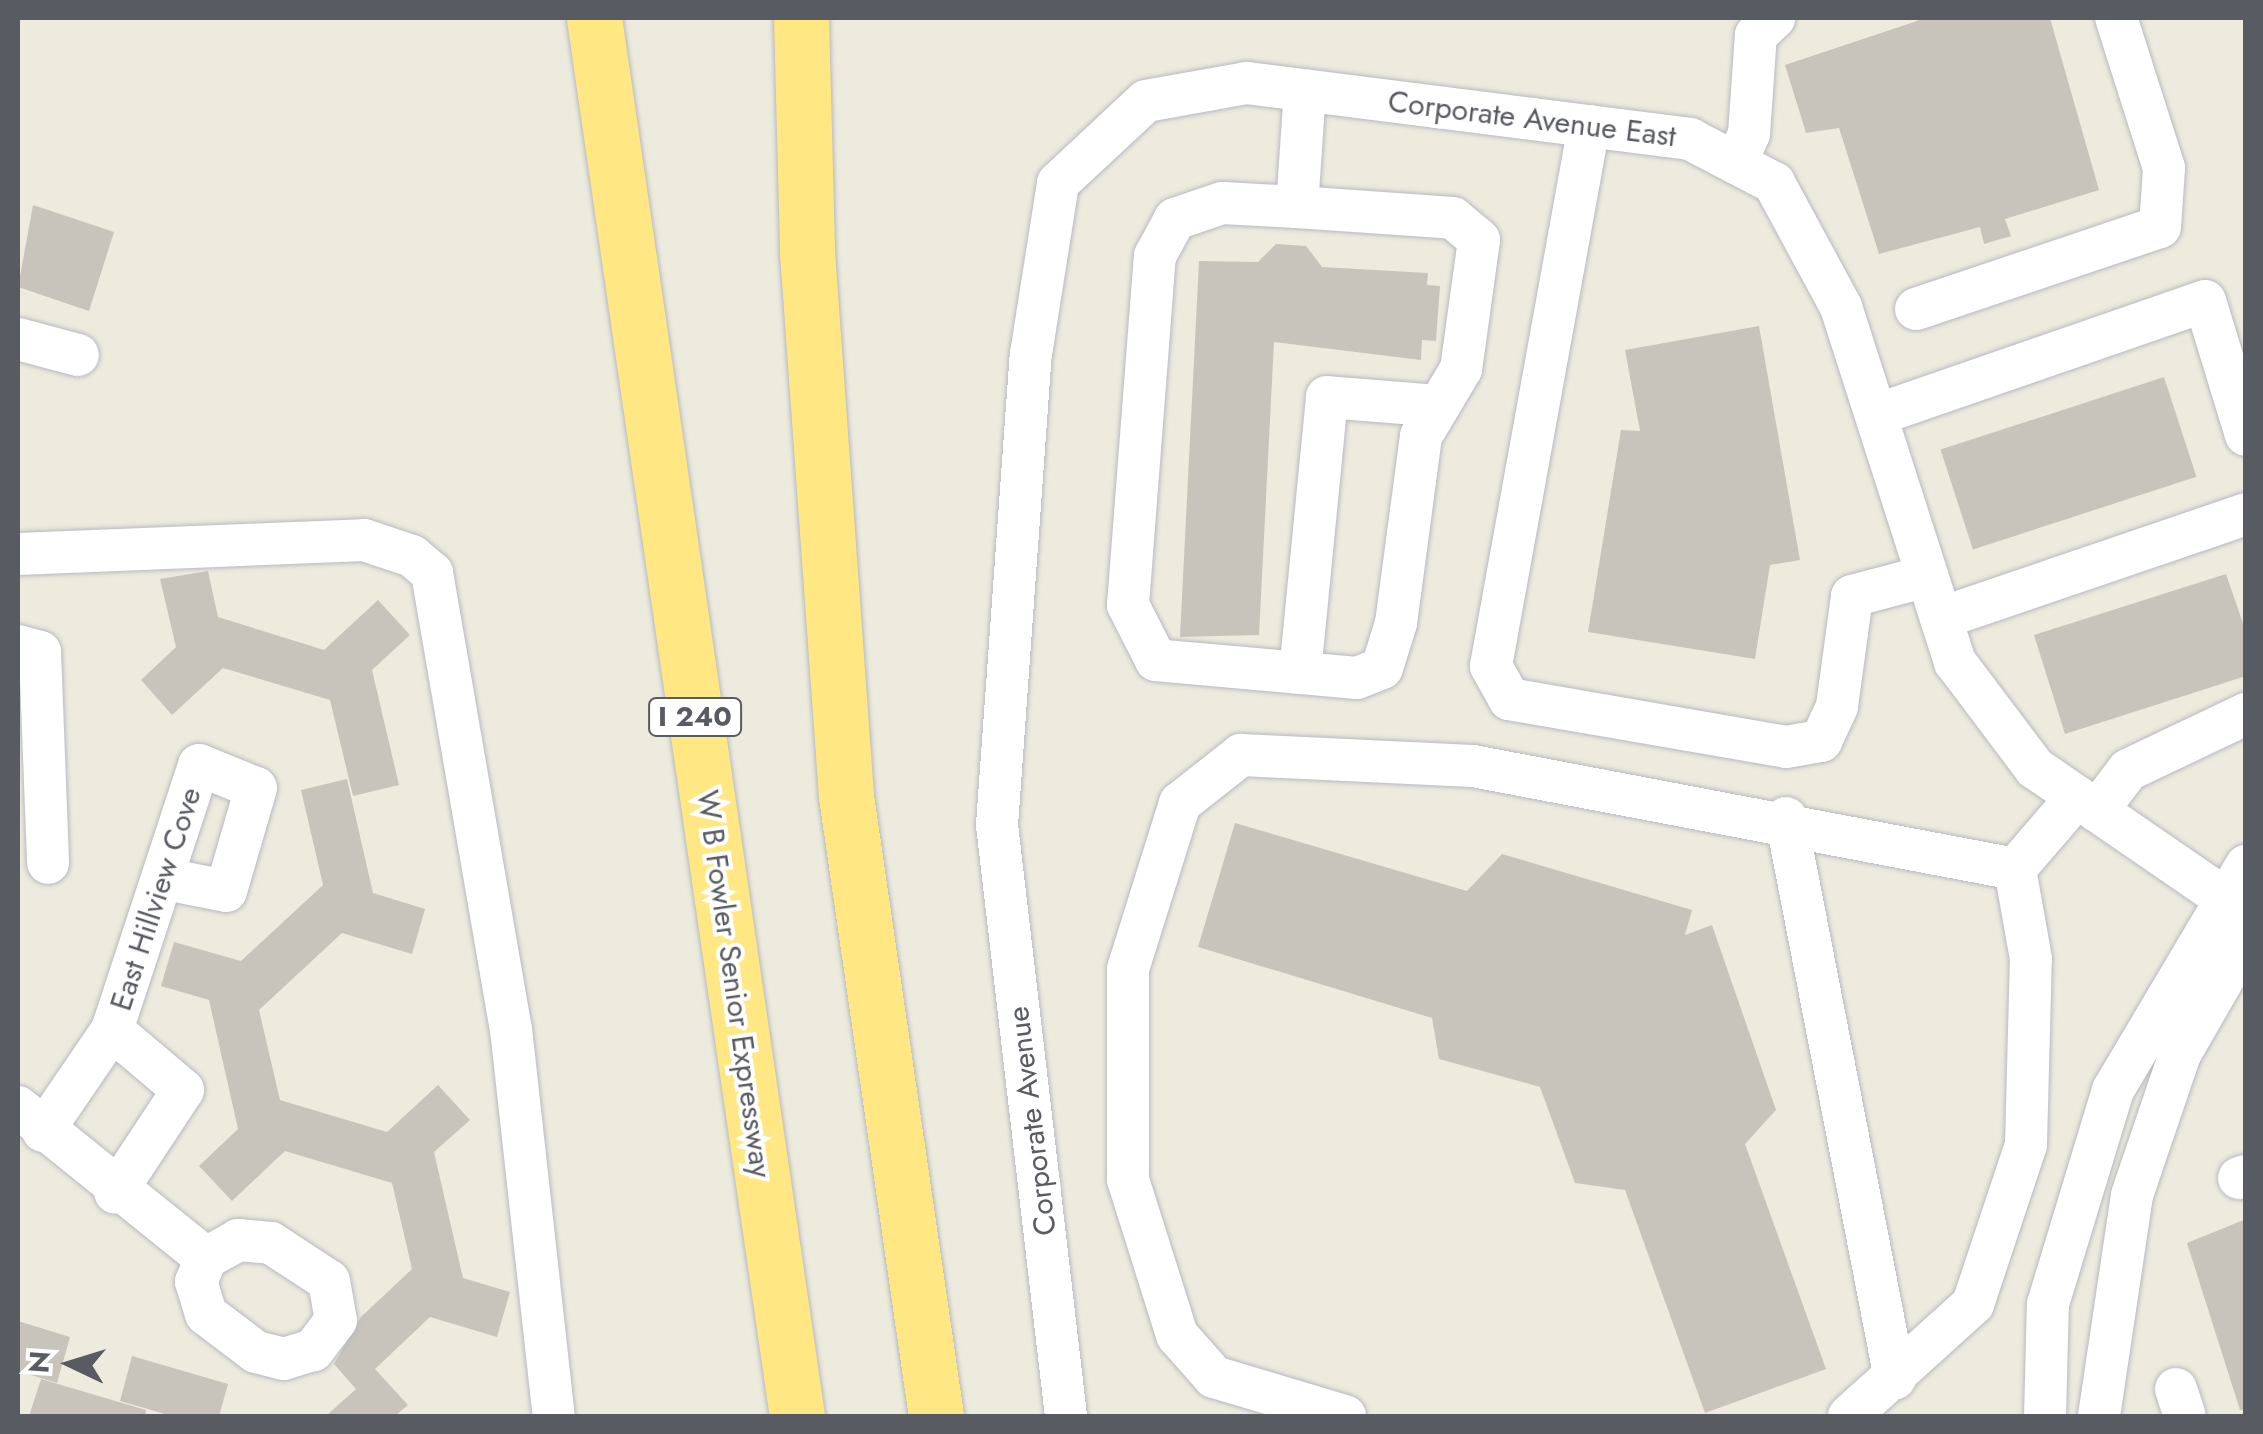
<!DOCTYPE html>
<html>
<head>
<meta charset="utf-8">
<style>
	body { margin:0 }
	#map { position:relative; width:2263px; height:1434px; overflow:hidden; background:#edebde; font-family:Jost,sans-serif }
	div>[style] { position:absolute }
	.building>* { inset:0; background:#c8c4bc; transform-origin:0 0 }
	.roads { filter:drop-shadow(0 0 2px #b7b9bf) drop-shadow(0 0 2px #b7b9bf) }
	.minor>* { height:42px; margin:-21px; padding:0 21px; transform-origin:21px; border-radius:21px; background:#fff }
	.highway>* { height:55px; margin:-27.5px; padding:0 27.5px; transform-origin:27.5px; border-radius:27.5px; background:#ffe883 }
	span { translate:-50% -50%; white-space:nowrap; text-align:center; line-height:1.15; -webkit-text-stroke:8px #fff; paint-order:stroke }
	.shield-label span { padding:2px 8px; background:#fff; border:2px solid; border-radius:8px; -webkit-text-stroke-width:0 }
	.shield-label { font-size:28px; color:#585b61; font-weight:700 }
	.street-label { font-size:30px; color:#585b61 }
	.frame { position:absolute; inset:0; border:20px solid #585b61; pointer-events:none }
	.north { position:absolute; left:20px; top:1314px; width:100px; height:100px; -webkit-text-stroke:8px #fff; paint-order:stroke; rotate:274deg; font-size:28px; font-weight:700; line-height:40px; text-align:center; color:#585b61 }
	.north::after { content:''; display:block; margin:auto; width:35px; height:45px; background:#585b61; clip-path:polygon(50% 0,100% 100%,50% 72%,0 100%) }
</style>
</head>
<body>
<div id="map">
	<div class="building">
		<i style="clip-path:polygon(1926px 18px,2050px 18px,2099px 190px,2005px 219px,2011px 236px,1984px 244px,1980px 227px,1879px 254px,1839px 128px,1806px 133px,1785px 65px)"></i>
		<i style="clip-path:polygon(33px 205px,114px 232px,89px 311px,18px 287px)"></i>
		<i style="clip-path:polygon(1276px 244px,1306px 246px,1322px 267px,1428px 273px,1427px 285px,1440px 286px,1436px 341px,1422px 340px,1421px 360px,1274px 342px,1259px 635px,1180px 637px,1199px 261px,1258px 262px)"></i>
		<i style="clip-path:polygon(1759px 326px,1800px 560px,1770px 565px,1755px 659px,1588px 632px,1621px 430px,1640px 431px,1625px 350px)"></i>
		<i style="left:2164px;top:377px;width:105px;height:235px;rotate:72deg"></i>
		<i style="clip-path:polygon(208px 571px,218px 617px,324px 650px,378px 600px,410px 635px,372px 670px,399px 785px,353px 796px,330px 700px,223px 668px,172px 715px,141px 680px,176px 647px,160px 579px)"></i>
		<i style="clip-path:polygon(2226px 574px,2246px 632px,2246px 676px,2065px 734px,2034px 635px)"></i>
		<i style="clip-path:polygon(347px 779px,373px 893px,425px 909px,412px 954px,342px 933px,259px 1010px,280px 1100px,387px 1132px,438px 1085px,470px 1120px,434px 1152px,463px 1278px,510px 1292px,497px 1337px,430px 1317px,375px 1369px,408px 1405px,395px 1416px,326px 1416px,356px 1389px,334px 1364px,361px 1317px,412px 1269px,392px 1183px,285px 1151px,232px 1201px,199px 1166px,238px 1129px,209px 1000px,161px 986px,174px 942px,241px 961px,323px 885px,301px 790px)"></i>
		<i style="clip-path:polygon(1235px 823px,1467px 891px,1502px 854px,1692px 910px,1685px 935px,1712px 925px,1776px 1110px,1745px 1144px,1826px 1369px,1705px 1413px,1625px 1190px,1575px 1183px,1540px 1087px,1439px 1059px,1432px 1018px,1198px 947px)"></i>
		<i style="clip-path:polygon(2246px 1219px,2246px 1409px,2240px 1410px,2187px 1243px)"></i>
		<i style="clip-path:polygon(18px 1321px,70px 1337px,57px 1383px,18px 1371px)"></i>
		<i style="clip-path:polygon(132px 1356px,228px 1384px,219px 1416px,172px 1416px,120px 1401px)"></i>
		<i style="clip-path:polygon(41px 1379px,146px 1410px,145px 1416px,29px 1416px)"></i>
	</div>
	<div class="roads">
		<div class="minor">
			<i style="left:1589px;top:126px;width:549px;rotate:100.29deg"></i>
			<i style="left:1491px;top:666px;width:38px;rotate:61deg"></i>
			<i style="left:1509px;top:699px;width:281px;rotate:9.8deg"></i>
			<i style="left:1786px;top:747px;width:36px;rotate:-10deg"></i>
			<i style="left:1821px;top:741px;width:38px;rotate:-65deg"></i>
			<i style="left:1837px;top:706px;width:111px;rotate:-82.2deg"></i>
			<i style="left:1852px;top:596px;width:78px;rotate:-14.9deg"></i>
			<i style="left:1736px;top:163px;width:32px;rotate:-66deg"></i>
			<i style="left:1749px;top:134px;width:99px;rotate:-86deg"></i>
			<i style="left:1756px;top:35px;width:25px;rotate:-43deg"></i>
			<i style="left:1297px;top:207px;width:156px;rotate:4deg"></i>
			<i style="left:1453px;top:218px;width:34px;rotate:40deg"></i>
			<i style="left:1479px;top:240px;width:130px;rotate:97.9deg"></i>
			<i style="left:1461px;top:369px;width:78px;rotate:120.8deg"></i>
			<i style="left:1421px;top:436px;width:189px;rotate:97.6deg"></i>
			<i style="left:1396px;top:623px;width:47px;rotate:107.3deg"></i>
			<i style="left:1382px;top:668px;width:27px;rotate:158deg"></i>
			<i style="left:1357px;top:678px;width:202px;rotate:-174.9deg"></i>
			<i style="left:1156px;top:660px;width:62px;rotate:-117deg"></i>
			<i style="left:1128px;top:605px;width:350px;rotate:-85.6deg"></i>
			<i style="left:1155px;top:256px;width:42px;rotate:-61.6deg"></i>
			<i style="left:1175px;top:219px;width:50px;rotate:-18.8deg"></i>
			<i style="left:1222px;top:203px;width:75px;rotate:3.1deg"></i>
			<i style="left:1297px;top:207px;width:117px;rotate:-86.1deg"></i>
			<i style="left:1916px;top:309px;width:257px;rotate:-18.6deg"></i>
			<i style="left:2160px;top:227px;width:59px;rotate:-86.1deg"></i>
			<i style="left:2164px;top:168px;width:157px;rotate:-107.7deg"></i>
			<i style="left:18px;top:339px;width:62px;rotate:14.9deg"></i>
			<i style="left:1876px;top:415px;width:348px;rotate:-19.1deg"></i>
			<i style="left:2205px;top:301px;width:140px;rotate:73deg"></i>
			<i style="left:18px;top:554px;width:346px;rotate:-2.3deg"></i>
			<i style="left:364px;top:540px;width:51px;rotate:18.4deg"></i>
			<i style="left:412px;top:556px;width:26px;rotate:40deg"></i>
			<i style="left:432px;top:573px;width:463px;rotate:80.2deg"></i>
			<i style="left:511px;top:1029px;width:389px;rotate:83.7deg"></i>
			<i style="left:1941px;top:618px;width:322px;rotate:-18.8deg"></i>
			<i style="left:18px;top:646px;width:23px;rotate:15deg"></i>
			<i style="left:40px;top:652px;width:211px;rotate:87.8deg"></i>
			<i style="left:1300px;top:673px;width:277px;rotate:-84.4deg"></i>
			<i style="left:1327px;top:397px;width:112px;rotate:4.6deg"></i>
			<i style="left:2097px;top:811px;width:51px;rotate:-52.9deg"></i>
			<i style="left:2128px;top:770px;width:131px;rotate:-25.4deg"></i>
			<i style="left:1786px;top:818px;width:571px;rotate:79deg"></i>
			<i style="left:2015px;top:869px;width:95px;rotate:-49.3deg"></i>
			<i style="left:112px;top:1030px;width:93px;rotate:40.2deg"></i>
			<i style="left:183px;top:1090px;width:123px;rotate:123.4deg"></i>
			<i style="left:18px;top:1107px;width:241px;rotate:38.8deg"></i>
			<i style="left:43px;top:1131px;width:122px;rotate:-55.7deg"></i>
			<i style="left:112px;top:1030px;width:279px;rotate:-71.8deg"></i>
			<i style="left:199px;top:765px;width:61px;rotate:22deg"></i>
			<i style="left:256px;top:788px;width:107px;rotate:106.2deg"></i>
			<i style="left:226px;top:891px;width:61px;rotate:-168.7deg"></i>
			<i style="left:2239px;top:1178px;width:7px;rotate:-16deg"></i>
			<i style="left:238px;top:1240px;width:33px;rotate:5deg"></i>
			<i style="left:271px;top:1243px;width:69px;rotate:33.2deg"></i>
			<i style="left:329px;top:1281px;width:40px;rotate:80deg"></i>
			<i style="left:336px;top:1320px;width:38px;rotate:127deg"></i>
			<i style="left:313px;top:1350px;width:30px;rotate:163deg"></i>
			<i style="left:284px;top:1359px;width:29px;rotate:-166deg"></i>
			<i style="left:256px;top:1352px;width:63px;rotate:-142.8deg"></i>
			<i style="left:206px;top:1314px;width:34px;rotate:-107deg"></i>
			<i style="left:196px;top:1282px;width:26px;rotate:-67deg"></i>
			<i style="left:206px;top:1258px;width:37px;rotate:-29deg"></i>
			<i style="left:2176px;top:1389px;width:28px;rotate:72deg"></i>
			<i style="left:1066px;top:1416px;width:595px;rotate:-96.66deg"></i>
			<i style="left:997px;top:825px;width:472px;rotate:-85.9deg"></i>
			<i style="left:1031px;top:354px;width:173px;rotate:-81deg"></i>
			<i style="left:1058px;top:183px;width:120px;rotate:-43deg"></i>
			<i style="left:1146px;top:101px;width:103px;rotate:-10.1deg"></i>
			<i style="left:1247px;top:83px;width:447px;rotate:7.2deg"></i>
			<i style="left:1690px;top:139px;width:95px;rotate:27.6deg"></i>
			<i style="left:1774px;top:183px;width:141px;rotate:61.6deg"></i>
			<i style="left:1841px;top:307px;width:373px;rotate:72.2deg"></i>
			<i style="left:1955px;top:662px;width:133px;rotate:53deg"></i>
			<i style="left:2035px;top:768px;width:256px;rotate:34.5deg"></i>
			<i style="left:1345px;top:1416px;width:137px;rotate:-163.4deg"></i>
			<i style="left:1214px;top:1377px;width:56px;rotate:-131.4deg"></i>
			<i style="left:1177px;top:1335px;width:163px;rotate:-107.5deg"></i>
			<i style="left:1128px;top:1180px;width:211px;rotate:-90deg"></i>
			<i style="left:1128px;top:969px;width:174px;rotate:-72.6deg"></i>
			<i style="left:1180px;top:803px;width:78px;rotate:-38.2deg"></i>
			<i style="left:1241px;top:755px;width:232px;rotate:2.7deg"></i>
			<i style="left:1473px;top:766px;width:552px;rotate:10.76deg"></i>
			<i style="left:1849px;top:1416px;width:167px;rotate:-42.1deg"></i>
			<i style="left:1973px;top:1304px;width:168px;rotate:-71.6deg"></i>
			<i style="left:2026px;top:1145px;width:186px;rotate:-88.5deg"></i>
			<i style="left:2031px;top:959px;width:91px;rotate:-100.1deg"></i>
			<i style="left:2045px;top:1416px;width:112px;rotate:-88.5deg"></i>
			<i style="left:2048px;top:1304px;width:224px;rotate:-73.1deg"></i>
			<i style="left:2113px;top:1090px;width:261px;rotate:-59.3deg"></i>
			<i style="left:2099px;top:1416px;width:223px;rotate:-81.5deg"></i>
			<i style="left:2132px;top:1195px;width:149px;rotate:-71.2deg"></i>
			<i style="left:2180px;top:1054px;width:133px;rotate:-60.1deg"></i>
		</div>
		<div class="highway">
			<i style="left:594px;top:18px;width:1413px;rotate:81.74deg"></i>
			<i style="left:801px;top:18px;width:234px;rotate:88.5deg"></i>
			<i style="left:807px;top:252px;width:545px;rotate:85.9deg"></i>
			<i style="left:846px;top:796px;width:626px;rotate:81.74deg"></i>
		</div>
	</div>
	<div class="shield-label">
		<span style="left:695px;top:717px">I 240</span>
	</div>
	<div class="street-label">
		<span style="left:1532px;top:119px;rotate:7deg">Corporate Avenue East</span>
		<span style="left:156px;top:899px;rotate:-72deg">East Hillview Cove</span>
		<span style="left:734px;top:984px;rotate:82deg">W B Fowler Senior Expressway</span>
		<span style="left:1032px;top:1121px;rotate:-97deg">Corporate Avenue</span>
	</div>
	<div class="frame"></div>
	<div class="north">N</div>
</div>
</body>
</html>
